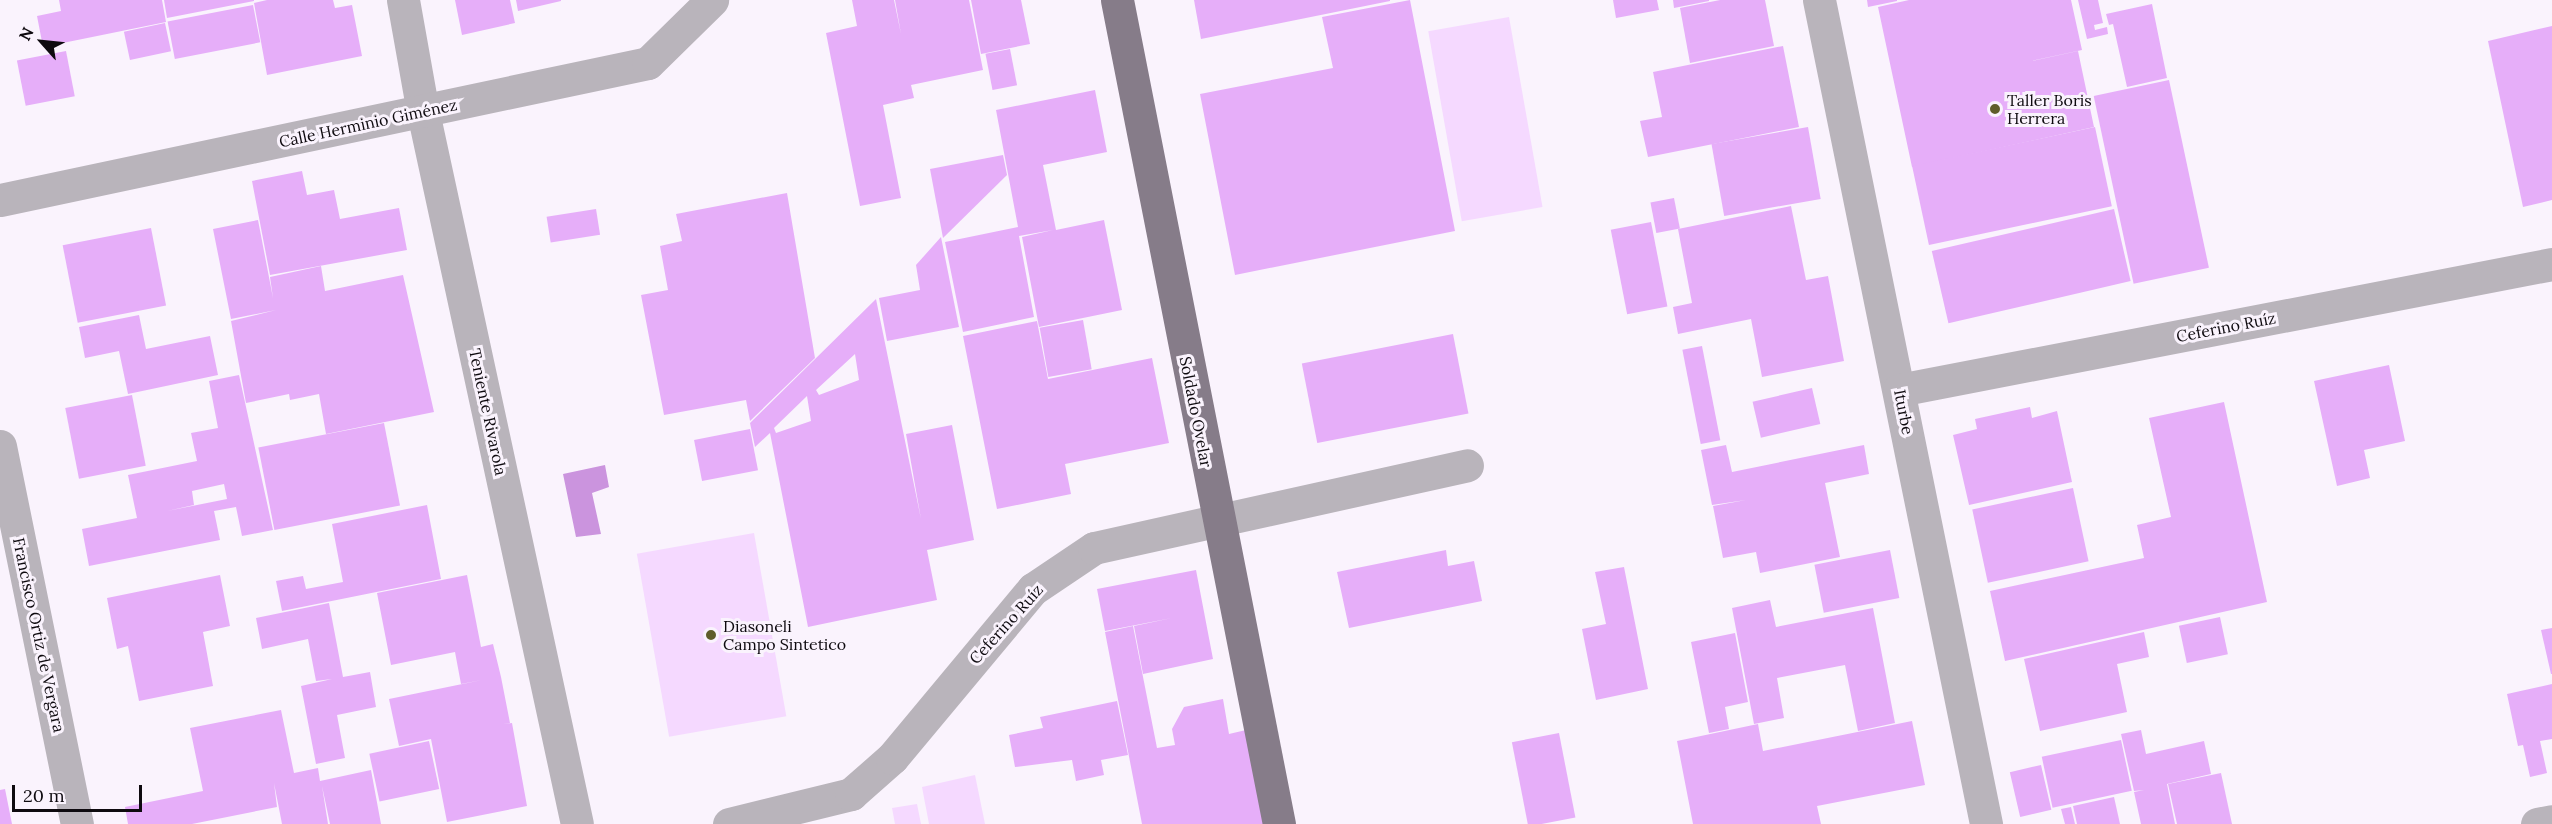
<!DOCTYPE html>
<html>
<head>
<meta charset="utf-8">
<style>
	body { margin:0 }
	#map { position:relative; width:2552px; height:824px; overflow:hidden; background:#faf3fd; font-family:Lora,serif }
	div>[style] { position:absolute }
	.green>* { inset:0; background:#f5d9ff; transform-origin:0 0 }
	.water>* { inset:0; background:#cb94de }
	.building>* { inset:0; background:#e6aef9; transform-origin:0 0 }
	.minor>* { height:33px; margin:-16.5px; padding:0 16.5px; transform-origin:16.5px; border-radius:16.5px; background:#b9b4bb }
	.major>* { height:33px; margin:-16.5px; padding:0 16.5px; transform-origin:16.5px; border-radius:16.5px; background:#867c89 }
	.dots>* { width:16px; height:16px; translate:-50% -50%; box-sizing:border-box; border:3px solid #faf3fd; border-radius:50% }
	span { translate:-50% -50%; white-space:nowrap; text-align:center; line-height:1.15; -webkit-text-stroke:6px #faf3fd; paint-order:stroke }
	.poi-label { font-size:16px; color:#0e0a0f }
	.left { translate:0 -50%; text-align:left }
	.street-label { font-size:16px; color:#0e0a0f }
	.north { position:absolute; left:12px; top:12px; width:60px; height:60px; -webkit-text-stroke:4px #faf3fd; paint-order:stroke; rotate:297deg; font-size:16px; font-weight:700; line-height:24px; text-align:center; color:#0e0a0f }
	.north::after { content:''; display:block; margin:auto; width:21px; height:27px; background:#0e0a0f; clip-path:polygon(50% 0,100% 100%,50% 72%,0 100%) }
	.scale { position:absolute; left:12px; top:785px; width:130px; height:27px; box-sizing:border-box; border:3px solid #0e0a0f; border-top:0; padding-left:8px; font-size:18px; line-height:21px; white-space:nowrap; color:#0e0a0f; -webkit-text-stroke:4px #faf3fd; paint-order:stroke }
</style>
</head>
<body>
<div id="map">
	<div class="green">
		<i style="left:1509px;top:17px;width:193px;height:82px;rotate:80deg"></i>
		<i style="left:754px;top:533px;width:186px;height:119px;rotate:80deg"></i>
		<i style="clip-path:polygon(975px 775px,985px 824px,929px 824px,922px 787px)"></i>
		<i style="clip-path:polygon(917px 804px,921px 824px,895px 824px,892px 808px)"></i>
	</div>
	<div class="water">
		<i style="clip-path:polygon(605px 465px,609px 487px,592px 493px,601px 534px,576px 537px,563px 474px)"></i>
	</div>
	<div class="building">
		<i style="clip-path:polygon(59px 0,162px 0,166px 22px,43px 47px,37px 16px,61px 11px)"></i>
		<i style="clip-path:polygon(164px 0,254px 0,254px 1px,167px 18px)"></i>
		<i style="clip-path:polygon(267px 0,333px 0,335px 8px,352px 5px,362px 56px,267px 75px,254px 3px)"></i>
		<i style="clip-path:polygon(455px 0,510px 0,515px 23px,462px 35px)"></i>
		<i style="clip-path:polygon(516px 0,561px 0,561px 1px,518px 11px)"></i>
		<i style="clip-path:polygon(852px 0,894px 0,901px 34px,895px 0,969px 0,983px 70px,911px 85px,914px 98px,883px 105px,901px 198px,860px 206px,826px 33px,857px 26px)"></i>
		<i style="clip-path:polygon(971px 0,1021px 0,1030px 44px,981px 54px)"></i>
		<i style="clip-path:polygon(1194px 0,1390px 0,1390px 1px,1201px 39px)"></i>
		<i style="clip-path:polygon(1410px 0,1455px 231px,1235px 275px,1200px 94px,1333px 68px,1322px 17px)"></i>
		<i style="clip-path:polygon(1613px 0,1657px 0,1659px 10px,1616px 18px)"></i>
		<i style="clip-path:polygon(1673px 0,1709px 0,1709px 1px,1674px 8px)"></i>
		<i style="clip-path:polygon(1720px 0,1765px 0,1774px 46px,1690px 63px,1680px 8px)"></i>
		<i style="clip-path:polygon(1867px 0,1897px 0,1897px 1px,1868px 7px)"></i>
		<i style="clip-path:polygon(1909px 0,2071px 0,2082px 50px,1999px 68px,2078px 51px,2094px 127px,1912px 167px,1878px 7px)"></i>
		<i style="clip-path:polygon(2078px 0,2098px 0,2103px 23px,2094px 25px,2095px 30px,2107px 27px,2108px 34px,2087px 39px)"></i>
		<i style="clip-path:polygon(2152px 4px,2167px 78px,2127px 87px,2113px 24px,2109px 25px,2106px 14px)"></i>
		<i style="left:253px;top:5px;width:38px;height:87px;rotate:79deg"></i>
		<i style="left:165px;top:23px;width:29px;height:42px;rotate:78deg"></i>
		<i style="clip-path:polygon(2552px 26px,2552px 200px,2523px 207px,2488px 41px)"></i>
		<i style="clip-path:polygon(1783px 46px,1799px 127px,1648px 157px,1640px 121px,1662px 117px,1653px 72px)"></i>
		<i style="left:1010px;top:49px;width:37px;height:25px;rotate:79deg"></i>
		<i style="left:66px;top:51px;width:46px;height:50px;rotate:79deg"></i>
		<i style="left:2169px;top:80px;width:192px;height:77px;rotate:78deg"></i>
		<i style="clip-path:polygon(1095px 90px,1107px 152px,1043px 165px,1056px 230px,1104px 220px,1122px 310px,1039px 327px,1022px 237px,1053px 230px,1019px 236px,1034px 317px,963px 332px,945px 242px,1018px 227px,996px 110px)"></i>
		<i style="left:1808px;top:127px;width:73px;height:98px;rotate:80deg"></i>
		<i style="left:2095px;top:127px;width:81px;height:187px;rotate:78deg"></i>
		<i style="clip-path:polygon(1003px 155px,1007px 175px,943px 238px,930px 169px)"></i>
		<i style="clip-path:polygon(302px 171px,307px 195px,334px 190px,340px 219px,399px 208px,407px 250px,270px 275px,252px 181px)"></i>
		<i style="clip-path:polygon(787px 193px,815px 358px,750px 421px,746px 400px,664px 415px,641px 295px,668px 290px,660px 246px,682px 241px,676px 214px)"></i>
		<i style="left:1674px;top:198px;width:31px;height:24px;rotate:79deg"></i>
		<i style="clip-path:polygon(1791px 206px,1806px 280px,1828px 276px,1844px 361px,1762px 377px,1751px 319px,1678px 334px,1673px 307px,1692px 303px,1678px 229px)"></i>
		<i style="left:596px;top:209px;width:26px;height:50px;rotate:81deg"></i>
		<i style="left:2114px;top:209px;width:74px;height:187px;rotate:77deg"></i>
		<i style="clip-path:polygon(258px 220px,273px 298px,270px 277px,321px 266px,325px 291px,403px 275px,434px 412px,326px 434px,319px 394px,290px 400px,289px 394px,246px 403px,231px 321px,276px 310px,231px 319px,213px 229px)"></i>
		<i style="left:1651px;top:222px;width:86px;height:41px;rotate:79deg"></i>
		<i style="left:151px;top:228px;width:79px;height:90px;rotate:79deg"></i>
		<i style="clip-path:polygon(941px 237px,959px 327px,887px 341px,879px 298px,920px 290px,916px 265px)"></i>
		<i style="clip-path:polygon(evenodd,876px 299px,921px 519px,906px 434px,952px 425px,974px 540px,927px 550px,937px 600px,808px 627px,770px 433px,755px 447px,750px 423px,876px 299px,855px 354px,859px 380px,819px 395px,816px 390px,855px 354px,876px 299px,807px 396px,811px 421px,776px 433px,774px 428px,807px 396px)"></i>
		<i style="clip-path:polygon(139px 315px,146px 349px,210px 336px,218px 375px,128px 394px,119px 351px,85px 358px,79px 327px)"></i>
		<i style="left:1083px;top:320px;width:50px;height:44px;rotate:80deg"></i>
		<i style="clip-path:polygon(1037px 321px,1048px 379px,1152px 358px,1169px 443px,1065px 464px,1071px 494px,997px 509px,963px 336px)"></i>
		<i style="left:1453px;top:334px;width:81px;height:154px;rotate:79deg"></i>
		<i style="left:1702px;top:346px;width:96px;height:20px;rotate:79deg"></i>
		<i style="clip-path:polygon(2389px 365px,2405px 441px,2364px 450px,2370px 478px,2337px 486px,2314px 381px)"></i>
		<i style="clip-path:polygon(evenodd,239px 375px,273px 530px,242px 536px,236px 507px,214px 511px,220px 540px,89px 566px,82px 529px,137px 518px,128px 475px,197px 461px,191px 433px,218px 428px,209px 381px,239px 375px,224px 484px,227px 499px,167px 511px,194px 505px,192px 491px,224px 484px)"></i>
		<i style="left:1812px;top:388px;width:37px;height:61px;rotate:77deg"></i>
		<i style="left:132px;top:395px;width:72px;height:68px;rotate:79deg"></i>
		<i style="clip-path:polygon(2224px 402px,2267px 602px,2005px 661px,1990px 591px,2144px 558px,2137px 525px,2171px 517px,2149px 418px)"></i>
		<i style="clip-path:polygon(2030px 407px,2032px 418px,2057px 411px,2072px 482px,1969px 505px,1953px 435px,1977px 429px,1975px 419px)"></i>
		<i style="left:384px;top:423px;width:84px;height:128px;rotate:79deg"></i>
		<i style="left:750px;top:429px;width:42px;height:57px;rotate:79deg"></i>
		<i style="clip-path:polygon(1726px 445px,1732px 472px,1864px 445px,1869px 474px,1825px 483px,1840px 557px,1760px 573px,1756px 552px,1723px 558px,1713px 506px,1746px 500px,1712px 505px,1701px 450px)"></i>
		<i style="left:2073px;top:488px;width:75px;height:103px;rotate:78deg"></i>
		<i style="clip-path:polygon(427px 505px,441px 579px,282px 611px,276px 581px,303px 576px,306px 589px,343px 582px,332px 524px)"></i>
		<i style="clip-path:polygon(1446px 550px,1448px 566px,1474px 561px,1482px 601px,1349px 628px,1337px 572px)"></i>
		<i style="left:1890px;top:550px;width:49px;height:77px;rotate:79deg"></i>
		<i style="clip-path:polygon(1624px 567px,1648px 689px,1596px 700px,1582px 629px,1606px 624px,1595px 572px)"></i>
		<i style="clip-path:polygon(1196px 570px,1213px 659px,1143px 674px,1134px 626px,1172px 618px,1105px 631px,1097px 589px)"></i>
		<i style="clip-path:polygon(220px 575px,230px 626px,203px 632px,213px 686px,139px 701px,128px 646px,117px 649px,107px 598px)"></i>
		<i style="clip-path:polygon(467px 575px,481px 647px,493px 644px,501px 677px,510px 723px,503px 724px,512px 723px,527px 806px,447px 822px,431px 739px,399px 746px,389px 699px,482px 680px,461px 684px,455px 652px,391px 665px,377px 593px)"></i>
		<i style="clip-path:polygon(1770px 600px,1776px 627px,1873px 608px,1895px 723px,1858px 731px,1845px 665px,1777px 678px,1784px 718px,1754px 724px,1732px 608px)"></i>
		<i style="clip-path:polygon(329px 603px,343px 677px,370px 672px,376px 707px,337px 715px,345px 758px,316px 764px,301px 686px,332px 679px,316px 681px,308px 639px,262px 649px,256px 618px)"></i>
		<i style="left:2220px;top:617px;width:38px;height:42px;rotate:78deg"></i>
		<i style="clip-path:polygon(1133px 626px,1157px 748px,1175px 745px,1172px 729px,1184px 707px,1223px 699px,1229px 734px,1246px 730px,1264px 824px,1142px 824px,1105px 632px)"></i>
		<i style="clip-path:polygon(2552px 628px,2552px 674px,2551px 674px,2541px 630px)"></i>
		<i style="clip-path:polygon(2144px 632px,2149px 657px,2117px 664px,2127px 712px,2040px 731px,2024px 659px)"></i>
		<i style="clip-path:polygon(1735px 633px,1748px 702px,1725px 707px,1729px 729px,1709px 733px,1691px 642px)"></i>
		<i style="clip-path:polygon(2552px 684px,2552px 739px,2540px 741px,2547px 773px,2530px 777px,2523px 745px,2518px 746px,2507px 694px)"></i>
		<i style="clip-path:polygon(1117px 701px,1128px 755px,1101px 760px,1104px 775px,1076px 781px,1072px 760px,1015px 767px,1009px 735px,1043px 728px,1040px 717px)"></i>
		<i style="clip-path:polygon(281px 710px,294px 773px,318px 768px,320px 781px,371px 770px,381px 824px,330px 824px,322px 786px,328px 824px,282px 824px,274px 783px,277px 807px,192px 824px,128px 824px,125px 807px,203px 791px,190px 728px)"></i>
		<i style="clip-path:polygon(1912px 721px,1925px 785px,1817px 806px,1821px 824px,1693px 824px,1677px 741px,1758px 724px,1763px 751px)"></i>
		<i style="clip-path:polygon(2141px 730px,2146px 754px,2204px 741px,2211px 774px,2167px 784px,2175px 824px,2141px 824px,2134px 792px,2144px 790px,2134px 791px,2121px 734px)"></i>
		<i style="left:1559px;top:733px;width:86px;height:48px;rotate:79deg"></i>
		<i style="left:2121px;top:740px;width:52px;height:81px;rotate:78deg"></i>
		<i style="left:429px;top:741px;width:49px;height:61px;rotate:78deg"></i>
		<i style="left:2041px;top:765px;width:46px;height:32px;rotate:77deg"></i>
		<i style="clip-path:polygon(2221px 773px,2232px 824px,2177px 824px,2168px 784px)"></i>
		<i style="clip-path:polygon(5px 789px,12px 824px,0 824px,0 790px)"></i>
		<i style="clip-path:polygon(2114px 797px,2120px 824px,2077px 824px,2073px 806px)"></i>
		<i style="clip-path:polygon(2071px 807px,2075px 824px,2065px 824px,2061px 809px)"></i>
	</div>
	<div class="minor">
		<i style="left:403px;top:0;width:114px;rotate:79.9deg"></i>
		<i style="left:423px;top:112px;width:728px;rotate:77.8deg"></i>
		<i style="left:1819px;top:0;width:841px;rotate:78.54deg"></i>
		<i style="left:0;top:200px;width:662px;rotate:-11.94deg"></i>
		<i style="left:648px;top:63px;width:90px;rotate:-44.5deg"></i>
		<i style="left:1899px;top:390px;width:665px;rotate:-10.92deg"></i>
		<i style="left:0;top:446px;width:386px;rotate:78.5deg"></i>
		<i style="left:729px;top:824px;width:126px;rotate:-13.8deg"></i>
		<i style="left:851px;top:794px;width:55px;rotate:-41.3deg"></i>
		<i style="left:892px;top:758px;width:220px;rotate:-50.2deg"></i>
		<i style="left:1033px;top:589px;width:73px;rotate:-33.9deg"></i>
		<i style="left:1094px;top:548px;width:382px;rotate:-12.5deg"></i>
		<i style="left:2537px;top:824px;width:15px;rotate:-11deg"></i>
	</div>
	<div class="major">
		<i style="left:1117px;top:0;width:840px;rotate:78.88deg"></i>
	</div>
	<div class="dots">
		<i style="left:1995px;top:109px;background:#5f5d2a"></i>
		<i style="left:711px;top:635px;background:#5f5d2a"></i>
	</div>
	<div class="poi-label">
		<span class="left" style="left:2007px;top:109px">Taller Boris<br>Herrera</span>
		<span class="left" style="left:723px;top:635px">Diasoneli<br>Campo Sintetico</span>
	</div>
	<div class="street-label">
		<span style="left:368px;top:123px;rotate:-12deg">Calle Herminio Giménez</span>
		<span style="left:2226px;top:327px;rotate:-11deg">Ceferino Ruíz</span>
		<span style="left:488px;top:412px;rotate:78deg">Teniente Rivarola</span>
		<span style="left:1196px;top:412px;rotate:79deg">Soldado Ovelar</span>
		<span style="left:1904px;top:412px;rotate:79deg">Iturbe</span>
		<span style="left:1006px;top:624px;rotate:-48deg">Ceferino Ruíz</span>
		<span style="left:39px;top:635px;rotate:78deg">Francisco Ortiz de Vergara</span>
	</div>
	<div class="north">N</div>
	<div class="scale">20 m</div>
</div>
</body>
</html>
